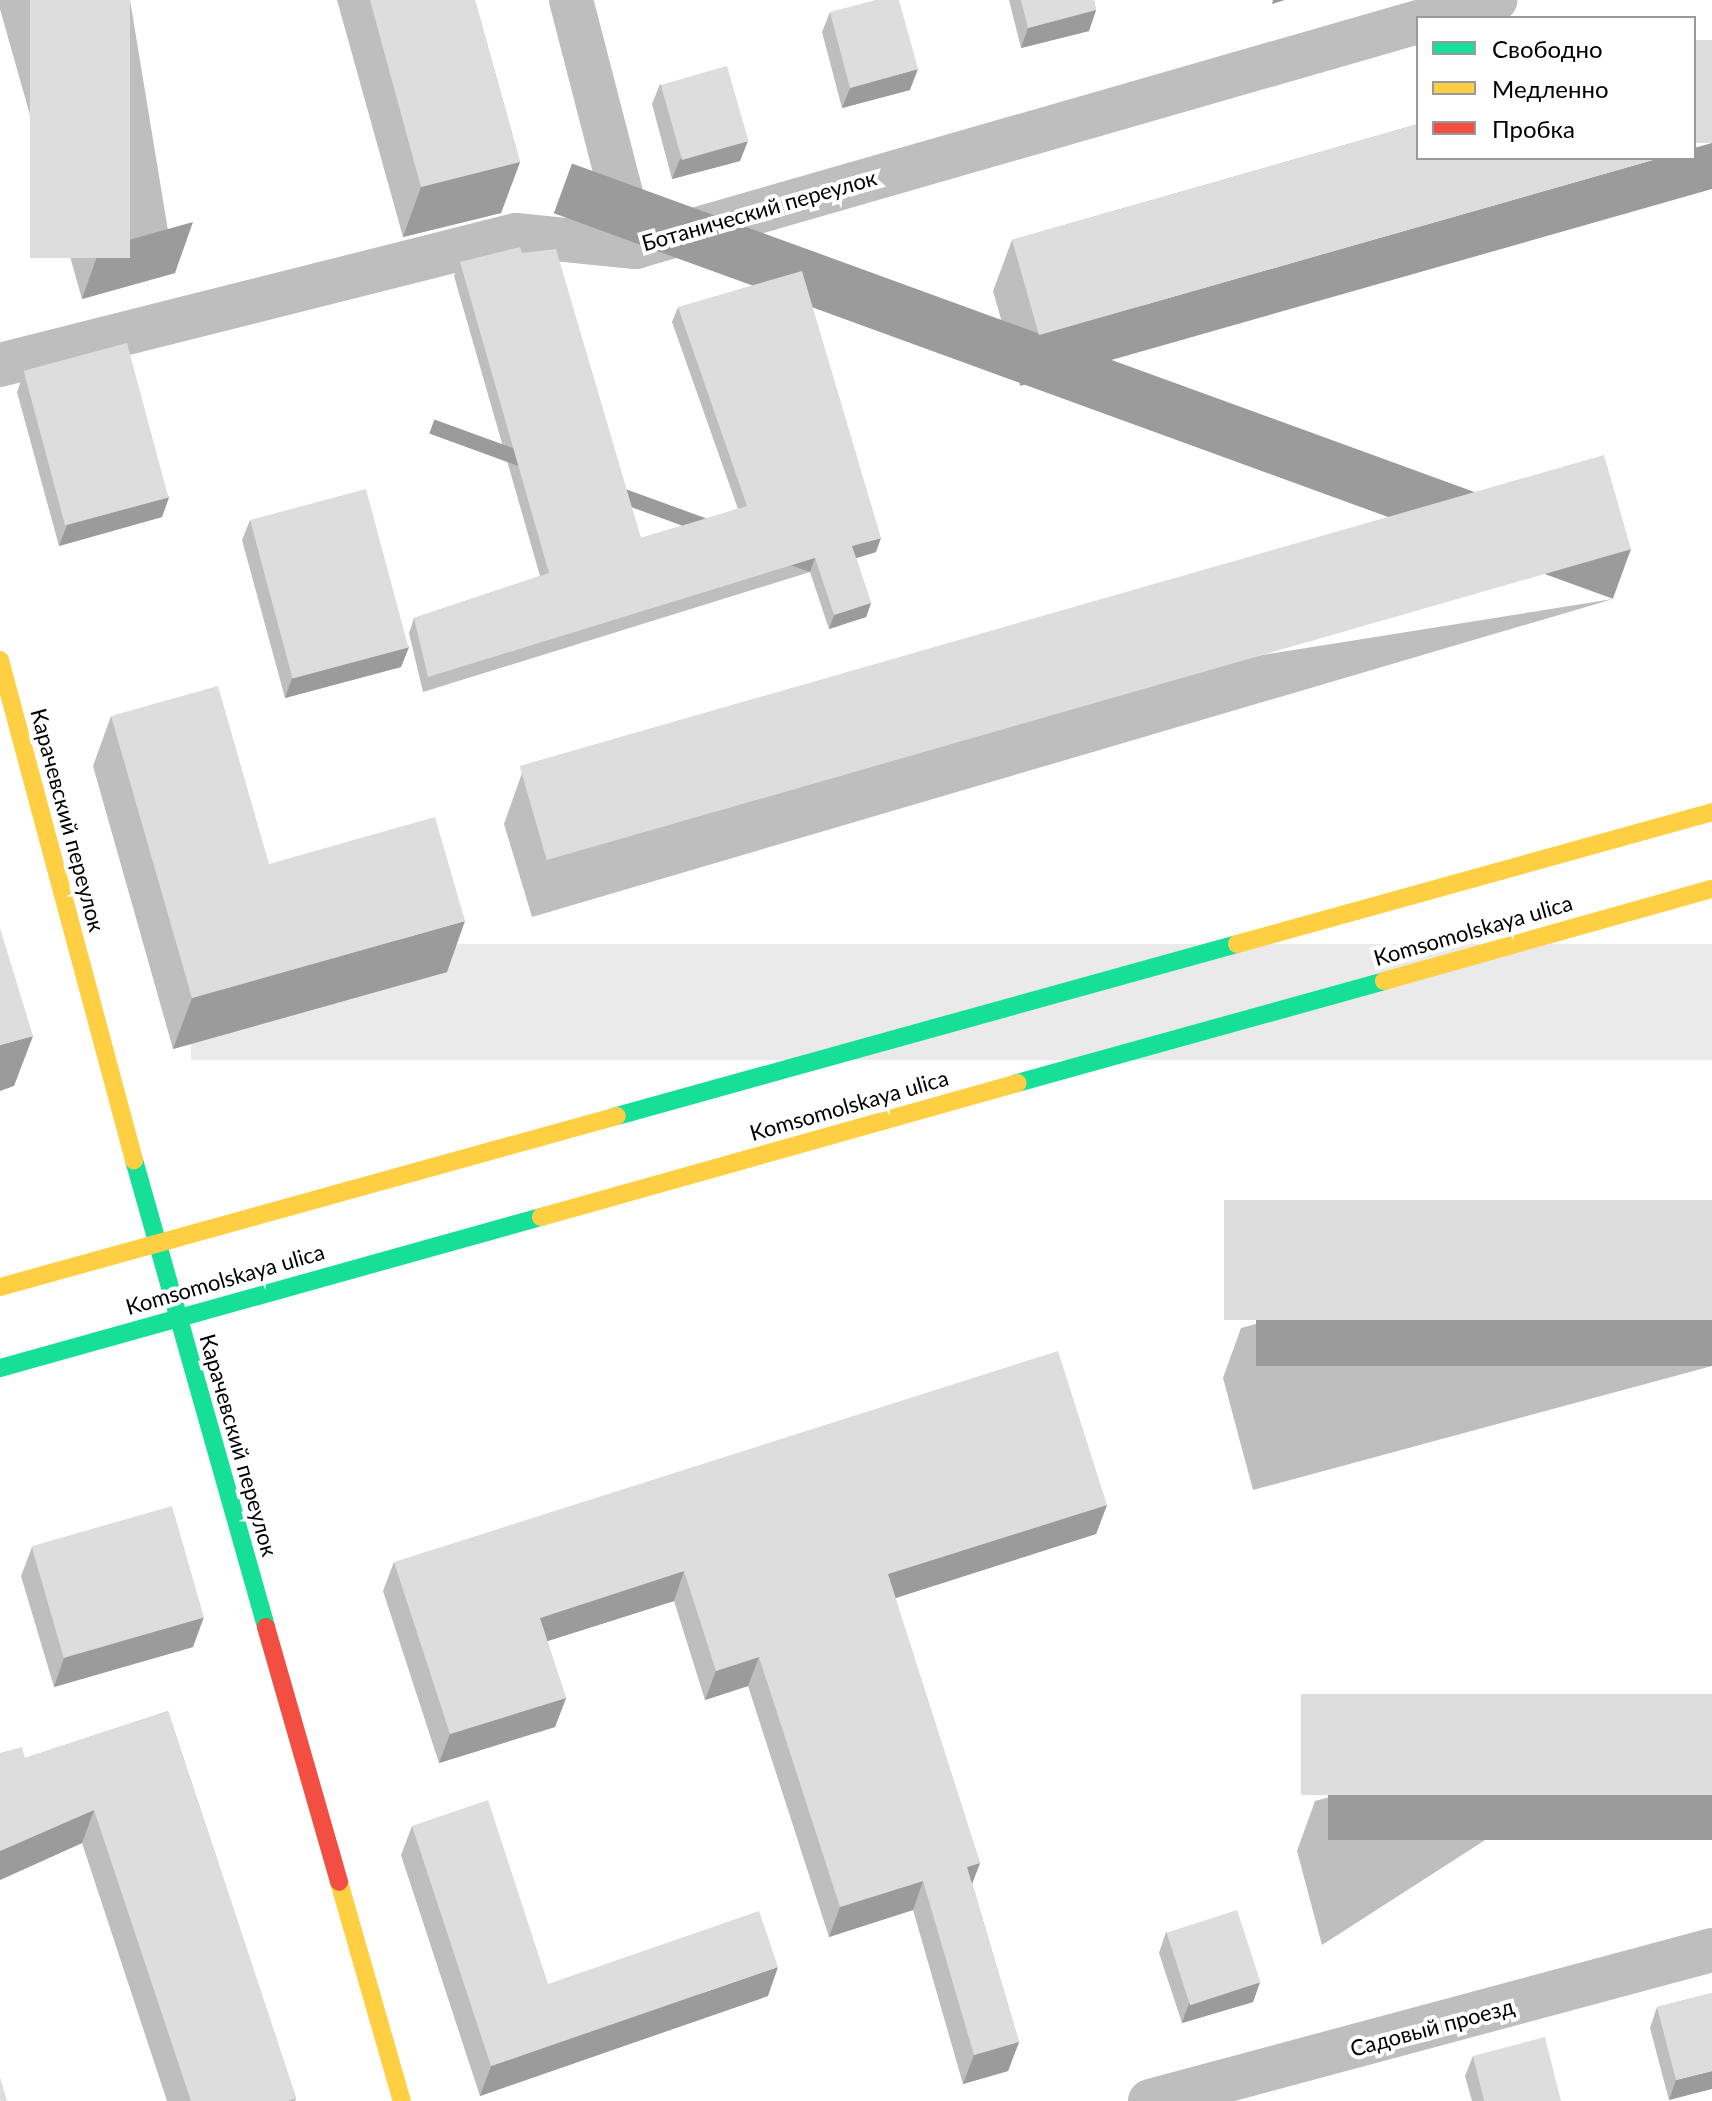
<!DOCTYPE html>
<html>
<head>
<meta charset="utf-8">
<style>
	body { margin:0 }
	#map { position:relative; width:1712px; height:2101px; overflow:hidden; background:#fff; font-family:Lato,sans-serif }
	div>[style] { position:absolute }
	.green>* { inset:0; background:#eaeaea; transform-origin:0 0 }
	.street>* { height:44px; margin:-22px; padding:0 22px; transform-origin:22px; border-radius:22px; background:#bebebe }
	.fast>* { height:18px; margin:-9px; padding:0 9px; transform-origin:9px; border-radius:9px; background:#16e098 }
	.slow>* { height:18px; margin:-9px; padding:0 9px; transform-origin:9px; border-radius:9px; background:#ffcf43 }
	.jam>* { height:18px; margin:-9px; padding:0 9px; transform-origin:9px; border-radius:9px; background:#f24e42 }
	.wall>* { inset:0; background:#bebebe }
	.shaded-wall>* { inset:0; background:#9b9b9b; transform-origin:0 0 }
	.building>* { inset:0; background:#ddd; transform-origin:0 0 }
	span { translate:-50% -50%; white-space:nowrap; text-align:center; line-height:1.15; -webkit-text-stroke:8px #fff; paint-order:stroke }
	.street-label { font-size:22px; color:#000 }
	.legend { position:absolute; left:1416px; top:16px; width:280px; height:144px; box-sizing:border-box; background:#fff; border:2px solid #999; margin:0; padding:10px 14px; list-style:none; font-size:24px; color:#000 }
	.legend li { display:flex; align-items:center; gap:16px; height:40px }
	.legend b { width:40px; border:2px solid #999 }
</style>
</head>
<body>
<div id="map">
	<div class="green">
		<i style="left:1712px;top:944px;width:116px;height:1521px;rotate:90deg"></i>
	</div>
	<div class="street">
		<i style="left:571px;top:0;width:255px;rotate:75.5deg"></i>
		<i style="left:1432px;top:18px;width:66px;rotate:-15.9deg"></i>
		<i style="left:0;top:365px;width:532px;rotate:-14.14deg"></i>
		<i style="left:516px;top:235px;width:120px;rotate:5.8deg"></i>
		<i style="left:635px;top:247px;width:815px;rotate:-16.03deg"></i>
		<i style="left:1150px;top:2101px;width:582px;rotate:-15.04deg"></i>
	</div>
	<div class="fast">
		<i style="left:1017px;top:1083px;width:381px;rotate:-15.5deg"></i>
		<i style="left:617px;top:1116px;width:643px;rotate:-15.51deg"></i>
		<i style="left:134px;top:1160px;width:485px;rotate:74.2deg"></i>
		<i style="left:0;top:1368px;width:562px;rotate:-15.6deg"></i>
	</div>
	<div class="slow">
		<i style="left:0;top:660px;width:518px;rotate:75deg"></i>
		<i style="left:1237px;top:944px;width:493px;rotate:-15.5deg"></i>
		<i style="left:1384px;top:981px;width:341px;rotate:-15.7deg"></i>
		<i style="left:541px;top:1217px;width:495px;rotate:-15.7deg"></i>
		<i style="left:0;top:1287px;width:640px;rotate:-15.49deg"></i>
		<i style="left:339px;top:1882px;width:228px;rotate:74deg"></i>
	</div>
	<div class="jam">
		<i style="left:266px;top:1627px;width:265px;rotate:74deg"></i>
	</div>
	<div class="wall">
		<i style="clip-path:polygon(0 0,130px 0,175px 273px,82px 299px,0 9px)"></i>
		<i style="clip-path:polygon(337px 0,475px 0,520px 162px,501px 213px,403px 237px)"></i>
		<i style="clip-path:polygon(1009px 0,1094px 0,1096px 10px,1089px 31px,1021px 48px)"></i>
		<i style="clip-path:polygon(830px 12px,910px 90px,842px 108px,822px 32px)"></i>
		<i style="clip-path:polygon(660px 84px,740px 161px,672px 179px,652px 104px)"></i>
		<i style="clip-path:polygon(1418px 124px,1020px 386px,993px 291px,1012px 240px)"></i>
		<i style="clip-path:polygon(522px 253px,641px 538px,738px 509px,672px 322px,678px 307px,876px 552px,856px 558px,871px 603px,866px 617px,829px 629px,810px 572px,423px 692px,409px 633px,414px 618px,540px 576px,454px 276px,460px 262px)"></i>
		<i style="clip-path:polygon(24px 372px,169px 497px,162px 517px,59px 546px,17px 392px)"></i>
		<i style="clip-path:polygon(250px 520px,409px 647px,401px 667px,285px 698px,242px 540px)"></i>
		<i style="clip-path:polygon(1613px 599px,532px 917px,504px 824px,522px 773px)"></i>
		<i style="clip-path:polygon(111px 716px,269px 864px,447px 972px,173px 1049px,93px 766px)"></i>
		<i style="clip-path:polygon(1712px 1200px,1712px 1366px,1253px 1490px,1223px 1378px,1241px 1328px)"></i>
		<i style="clip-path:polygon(1107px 1505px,1096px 1534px,895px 1598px,980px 1863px,972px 1883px,1019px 2042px,1008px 2071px,963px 2084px,913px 1910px,829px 1937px,748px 1686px,705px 1700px,674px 1601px,547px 1641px,566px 1698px,555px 1727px,439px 1763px,383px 1591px,394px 1562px)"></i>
		<i style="clip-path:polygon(32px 1547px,193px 1647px,54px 1687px,21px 1576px)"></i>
		<i style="clip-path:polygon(1712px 1694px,1322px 1945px,1297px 1851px,1315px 1801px)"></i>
		<i style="clip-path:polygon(168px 1711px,296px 2098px,295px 2101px,167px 2101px,82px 1843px,0 1880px,0 1753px,25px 1758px)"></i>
		<i style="clip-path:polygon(412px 1826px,548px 1984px,768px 1996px,480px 2096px,401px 1855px)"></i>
		<i style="clip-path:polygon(1166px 1932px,1260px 1982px,1253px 2002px,1182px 2023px,1159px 1953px)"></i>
		<i style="clip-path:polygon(1712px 1993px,1669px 2100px,1650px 2028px,1657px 2007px)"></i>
		<i style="clip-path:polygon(1473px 2056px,1561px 2101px,1472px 2101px,1465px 2076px)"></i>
	</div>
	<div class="shaded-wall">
		<i style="clip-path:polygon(1273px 0,1285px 0,1272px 4px)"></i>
		<i style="clip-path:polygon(1096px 10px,1089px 31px,1021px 48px,1028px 28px)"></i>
		<i style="clip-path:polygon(918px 69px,910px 90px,842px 108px,850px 88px)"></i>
		<i style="clip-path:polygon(748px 141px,740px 161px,672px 179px,680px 159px)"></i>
		<i style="clip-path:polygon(1712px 143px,1712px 189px,1020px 386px,1039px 335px,1660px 158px,1694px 158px,1694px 148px)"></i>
		<i style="clip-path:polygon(520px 162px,501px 213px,403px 237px,421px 187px)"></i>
		<i style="clip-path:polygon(193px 222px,175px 273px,82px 299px,100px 248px)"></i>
		<i style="clip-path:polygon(169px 497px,162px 517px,59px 546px,67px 525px)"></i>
		<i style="clip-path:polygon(881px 538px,876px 552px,847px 561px,852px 546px)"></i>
		<i style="left:1631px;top:549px;width:53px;height:1127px;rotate:110deg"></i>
		<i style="left:815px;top:558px;width:15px;height:405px;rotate:110deg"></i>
		<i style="clip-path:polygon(871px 603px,866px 617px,829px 629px,834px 615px)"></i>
		<i style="clip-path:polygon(409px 647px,401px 667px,285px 698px,292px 678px)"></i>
		<i style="clip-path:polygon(465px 921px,447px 972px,173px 1049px,192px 998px)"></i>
		<i style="clip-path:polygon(33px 1036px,14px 1086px,0 1091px,0 1045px)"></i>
		<i style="left:1712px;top:1320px;width:46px;height:456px;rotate:90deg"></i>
		<i style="clip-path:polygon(1107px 1505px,1096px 1534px,877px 1604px,888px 1574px)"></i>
		<i style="clip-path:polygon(684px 1571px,674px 1601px,529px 1647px,540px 1618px)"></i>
		<i style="clip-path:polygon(204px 1617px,193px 1647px,54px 1687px,64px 1658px)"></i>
		<i style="clip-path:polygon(759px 1657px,748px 1686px,705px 1700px,716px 1671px)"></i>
		<i style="clip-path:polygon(566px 1698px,555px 1727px,439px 1763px,450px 1734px)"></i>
		<i style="left:1712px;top:1795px;width:45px;height:384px;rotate:90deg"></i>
		<i style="clip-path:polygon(94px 1810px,82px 1843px,0 1880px,0 1851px)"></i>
		<i style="clip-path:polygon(980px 1863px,969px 1892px,967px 1867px)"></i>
		<i style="clip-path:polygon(923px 1881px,913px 1910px,829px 1937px,840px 1907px)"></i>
		<i style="clip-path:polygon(778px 1967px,768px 1996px,480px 2096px,491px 2066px)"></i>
		<i style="clip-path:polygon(1260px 1982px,1253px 2002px,1182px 2023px,1189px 2003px)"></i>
		<i style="clip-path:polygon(1019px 2042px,1008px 2071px,963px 2084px,974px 2055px)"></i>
		<i style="clip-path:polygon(1712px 2071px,1712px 2089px,1669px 2100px,1676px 2080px)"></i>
	</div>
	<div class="building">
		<i style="left:30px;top:0;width:100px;height:258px"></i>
		<i style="clip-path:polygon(370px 0,475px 0,520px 162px,421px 187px)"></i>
		<i style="clip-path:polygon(876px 0,899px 0,918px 69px,850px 88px,830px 12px)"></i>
		<i style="clip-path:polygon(1021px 0,1094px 0,1096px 10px,1028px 28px)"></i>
		<i style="left:1712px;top:40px;width:103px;height:19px;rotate:90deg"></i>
		<i style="left:727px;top:66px;width:78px;height:69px;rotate:74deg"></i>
		<i style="clip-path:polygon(1418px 124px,1418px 158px,1660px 158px,1039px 335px,1012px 240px)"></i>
		<i style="clip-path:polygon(520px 247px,522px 253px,556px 249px,641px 538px,747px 506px,678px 307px,802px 271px,881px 538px,852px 546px,871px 603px,834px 615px,815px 558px,428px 677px,414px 618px,549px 573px,460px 262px)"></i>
		<i style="left:127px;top:343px;width:160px;height:107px;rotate:75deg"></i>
		<i style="left:1604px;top:455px;width:98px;height:1128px;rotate:74deg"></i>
		<i style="left:366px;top:489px;width:164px;height:120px;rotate:75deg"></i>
		<i style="clip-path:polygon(218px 686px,269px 864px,435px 817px,465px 921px,192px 998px,111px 716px)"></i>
		<i style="clip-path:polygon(0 928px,33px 1036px,0 1045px)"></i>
		<i style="left:1712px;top:1200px;width:120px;height:488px;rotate:90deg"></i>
		<i style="clip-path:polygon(1058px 1351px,1107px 1505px,888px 1574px,980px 1863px,967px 1867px,1019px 2042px,974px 2055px,923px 1881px,840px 1907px,759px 1657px,716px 1671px,684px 1571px,540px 1618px,566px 1698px,450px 1734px,394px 1562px)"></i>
		<i style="left:172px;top:1506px;width:116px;height:146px;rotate:74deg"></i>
		<i style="left:1712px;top:1694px;width:101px;height:411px;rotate:90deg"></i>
		<i style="clip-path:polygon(168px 1711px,296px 2098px,288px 2101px,191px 2101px,94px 1810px,0 1851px,0 1753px,22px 1747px,25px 1758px)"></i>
		<i style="clip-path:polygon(488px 1800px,548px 1984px,759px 1911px,778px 1967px,491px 2066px,412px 1826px)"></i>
		<i style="left:1237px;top:1910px;width:76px;height:74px;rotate:72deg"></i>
		<i style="clip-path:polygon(1712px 1993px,1712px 2071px,1676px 2080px,1657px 2007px)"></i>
		<i style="clip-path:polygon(1545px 2037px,1561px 2101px,1484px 2101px,1473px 2056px)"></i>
		<i style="clip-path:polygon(0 2077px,7px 2101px,0 2101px)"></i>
	</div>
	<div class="street-label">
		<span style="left:759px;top:210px;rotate:-16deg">Ботанический переулок</span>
		<span style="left:68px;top:820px;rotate:75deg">Карачевский переулок</span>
		<span style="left:1473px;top:930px;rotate:-16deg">Komsomolskaya ulica</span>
		<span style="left:849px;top:1105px;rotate:-16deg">Komsomolskaya ulica</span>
		<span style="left:225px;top:1279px;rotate:-16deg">Komsomolskaya ulica</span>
		<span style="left:239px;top:1445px;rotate:74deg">Карачевский переулок</span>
		<span style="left:1432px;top:2027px;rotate:-15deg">Садовый проезд</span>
	</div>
	<ul class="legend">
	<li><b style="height:10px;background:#16e098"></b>Свободно</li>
	<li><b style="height:10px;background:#ffcf43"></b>Медленно</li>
	<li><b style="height:10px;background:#f24e42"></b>Пробка</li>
	</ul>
</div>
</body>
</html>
